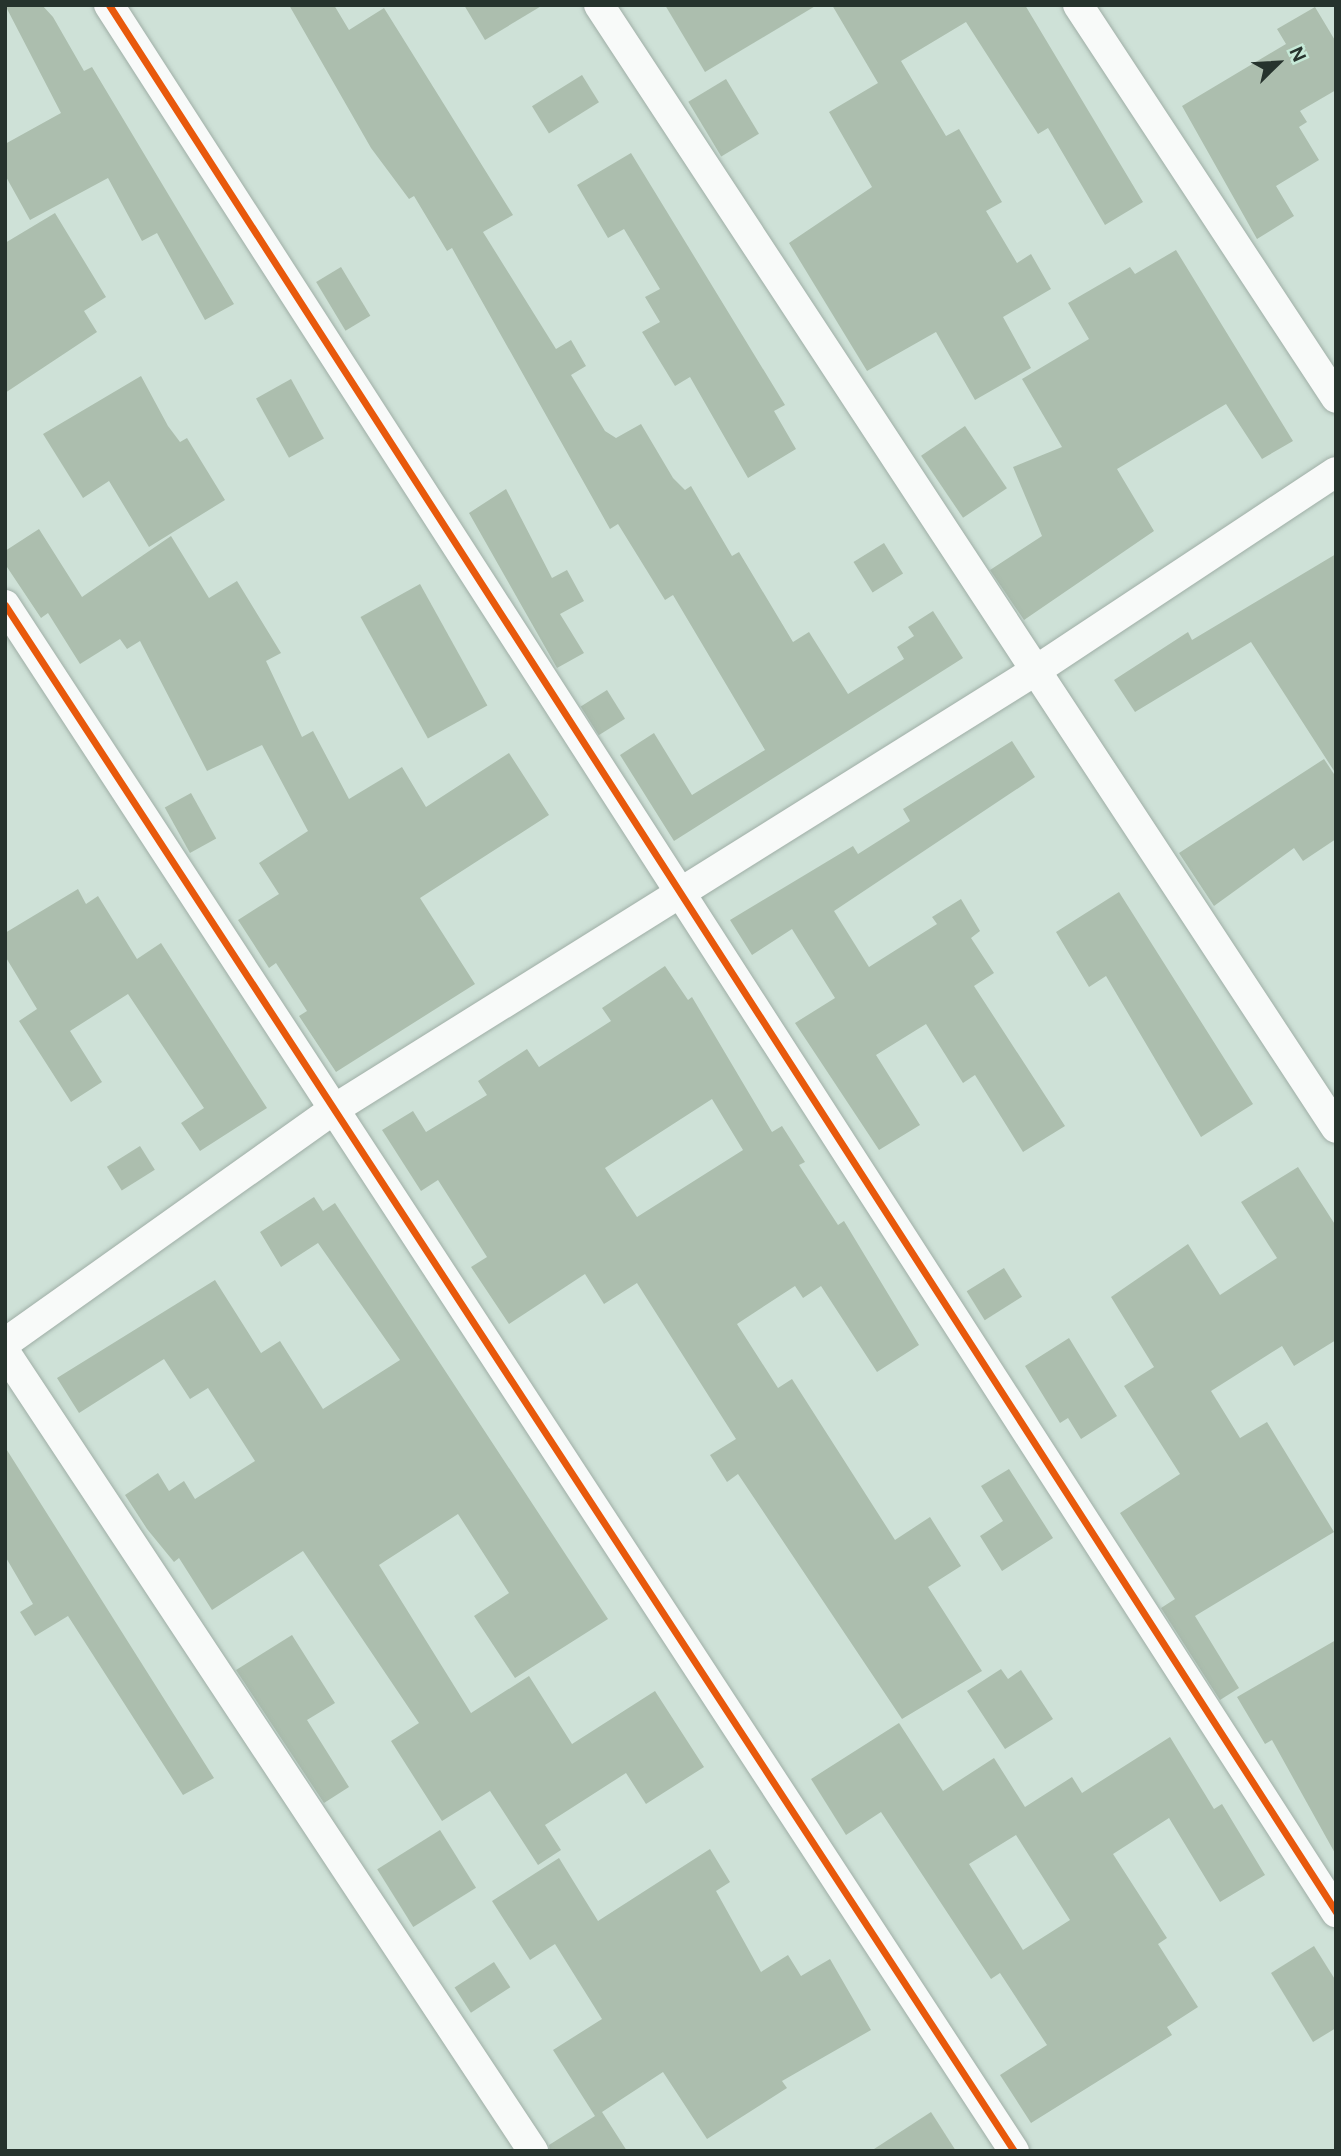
<!DOCTYPE html>
<html>
<head>
<meta charset="utf-8">
<style>
	body { margin:0 }
	#map { position:relative; width:1341px; height:2156px; overflow:hidden; background:#cee1d7; font-family:"DM Sans",sans-serif }
	div>[style] { position:absolute }
	.building>* { inset:0; background:#acbeae; transform-origin:0 0 }
	.roads { filter:drop-shadow(0 0 2px #9faea6) drop-shadow(0 0 2px #9faea6) }
	.minor>* { height:30px; margin:-15px; padding:0 15px; transform-origin:15px; border-radius:15px; background:#f8faf9 }
	.cycleway>* { height:7px; margin:-3.5px; padding:0 3.5px; transform-origin:3.5px; border-radius:3.5px; background:#e8590c }
	span { translate:-50% -50%; white-space:nowrap; text-align:center; line-height:1.15; -webkit-text-stroke:7px #c6e9d7; paint-order:stroke }
	.frame { position:absolute; inset:0; border:7px solid #26332d; pointer-events:none }
	.north { position:absolute; left:1243px; top:28px; width:70px; height:70px; -webkit-text-stroke:5px #c6e9d7; paint-order:stroke; rotate:66deg; font-size:19px; font-weight:700; line-height:28px; text-align:center; color:#26332d }
	.north::after { content:''; display:block; margin:auto; width:24px; height:32px; background:#26332d; clip-path:polygon(50% 0,100% 100%,50% 72%,0 100%) }
</style>
</head>
<body>
<div id="map">
	<div class="building">
		<i style="clip-path:polygon(5px 5px,42px 5px,53px 17px,84px 71px,92px 67px,234px 304px,205px 320px,157px 233px,142px 241px,108px 178px,30px 220px,5px 175px,5px 144px,61px 113px)"></i>
		<i style="clip-path:polygon(289px 5px,334px 5px,349px 30px,384px 8px,513px 215px,483px 232px,556px 349px,571px 340px,586px 366px,571px 375px,605px 431px,616px 438px,641px 424px,673px 478px,685px 490px,691px 486px,732px 556px,739px 552px,793px 642px,809px 632px,848px 694px,904px 659px,897px 647px,914px 636px,908px 627px,933px 611px,963px 658px,674px 841px,620px 755px,654px 733px,692px 795px,765px 750px,673px 595px,665px 600px,618px 524px,610px 529px,452px 248px,447px 251px,414px 196px,409px 199px,371px 148px)"></i>
		<i style="clip-path:polygon(464px 5px,543px 5px,485px 40px)"></i>
		<i style="clip-path:polygon(665px 5px,817px 5px,705px 72px)"></i>
		<i style="clip-path:polygon(832px 5px,1025px 5px,1143px 202px,1105px 225px,1048px 128px,1038px 134px,966px 22px,901px 61px,946px 136px,959px 129px,1002px 202px,986px 211px,1017px 263px,1031px 254px,1051px 289px,1003px 317px,1031px 368px,975px 400px,936px 332px,867px 371px,789px 243px,872px 187px,829px 112px,878px 83px)"></i>
		<i style="clip-path:polygon(1315px 7px,1336px 42px,1336px 90px,1300px 111px,1307px 122px,1299px 127px,1319px 160px,1276px 186px,1294px 216px,1257px 239px,1182px 106px,1286px 44px,1277px 29px)"></i>
		<i style="left:582px;top:75px;width:32px;height:59px;rotate:58deg"></i>
		<i style="left:726px;top:79px;width:64px;height:44px;rotate:59deg"></i>
		<i style="clip-path:polygon(631px 153px,785px 405px,774px 411px,796px 449px,748px 478px,690px 377px,675px 386px,642px 332px,660px 322px,645px 297px,660px 289px,624px 229px,608px 238px,577px 185px)"></i>
		<i style="clip-path:polygon(55px 213px,106px 297px,84px 311px,97px 332px,5px 393px,5px 243px)"></i>
		<i style="clip-path:polygon(1176px 250px,1293px 441px,1262px 459px,1226px 404px,1117px 469px,1154px 531px,1024px 620px,990px 570px,1042px 536px,1013px 467px,1062px 447px,1022px 379px,1089px 339px,1068px 303px,1130px 267px,1135px 274px)"></i>
		<i style="left:341px;top:267px;width:57px;height:29px;rotate:59deg"></i>
		<i style="clip-path:polygon(141px 376px,168px 426px,180px 442px,187px 438px,225px 500px,149px 547px,109px 481px,83px 498px,43px 434px)"></i>
		<i style="left:291px;top:379px;width:68px;height:40px;rotate:61deg"></i>
		<i style="left:965px;top:426px;width:75px;height:53px;rotate:56deg"></i>
		<i style="clip-path:polygon(506px 489px,552px 578px,567px 570px,584px 601px,560px 614px,584px 653px,557px 668px,469px 513px)"></i>
		<i style="clip-path:polygon(39px 529px,82px 597px,171px 536px,209px 598px,237px 581px,281px 653px,266px 661px,302px 737px,313px 731px,349px 799px,402px 767px,426px 807px,509px 753px,549px 815px,420px 898px,475px 984px,336px 1072px,299px 1016px,307px 1011px,276px 963px,269px 968px,238px 920px,279px 894px,259px 863px,308px 831px,262px 745px,207px 771px,140px 641px,127px 649px,120px 639px,80px 664px,48px 613px,41px 618px,5px 564px,5px 551px)"></i>
		<i style="left:884px;top:543px;width:36px;height:36px;rotate:58deg"></i>
		<i style="clip-path:polygon(1336px 554px,1336px 774px,1251px 642px,1135px 712px,1114px 680px,1188px 632px,1192px 640px)"></i>
		<i style="left:420px;top:584px;width:139px;height:68px;rotate:61deg"></i>
		<i style="left:607px;top:690px;width:34px;height:31px;rotate:58deg"></i>
		<i style="clip-path:polygon(1012px 741px,1035px 777px,834px 911px,869px 967px,937px 924px,932px 917px,961px 899px,980px 931px,971px 938px,994px 973px,974px 986px,1065px 1126px,1023px 1152px,975px 1075px,963px 1083px,926px 1024px,876px 1055px,920px 1125px,879px 1150px,795px 1023px,835px 998px,792px 929px,752px 955px,730px 920px,853px 846px,858px 854px,910px 821px,903px 809px)"></i>
		<i style="clip-path:polygon(1324px 759px,1336px 777px,1336px 839px,1303px 861px,1294px 848px,1214px 906px,1179px 853px)"></i>
		<i style="left:191px;top:793px;width:52px;height:30px;rotate:61deg"></i>
		<i style="clip-path:polygon(78px 889px,86px 904px,98px 896px,137px 959px,161px 943px,267px 1108px,200px 1151px,181px 1123px,204px 1108px,128px 994px,70px 1031px,102px 1082px,71px 1102px,19px 1021px,37px 1009px,5px 956px,5px 933px)"></i>
		<i style="clip-path:polygon(1119px 892px,1253px 1104px,1201px 1137px,1106px 976px,1089px 987px,1056px 932px)"></i>
		<i style="clip-path:polygon(evenodd,665px 966px,688px 1000px,692px 997px,772px 1132px,782px 1126px,805px 1162px,799px 1165px,838px 1225px,844px 1221px,919px 1345px,877px 1372px,821px 1286px,803px 1298px,795px 1286px,737px 1324px,778px 1388px,792px 1379px,895px 1540px,930px 1517px,961px 1566px,928px 1587px,982px 1671px,902px 1719px,738px 1474px,727px 1482px,710px 1455px,736px 1439px,637px 1283px,604px 1304px,585px 1274px,509px 1324px,471px 1267px,487px 1257px,438px 1180px,421px 1191px,382px 1130px,413px 1111px,426px 1132px,487px 1095px,478px 1081px,527px 1049px,539px 1067px,611px 1021px,602px 1008px,665px 966px,712px 1099px,743px 1150px,637px 1217px,605px 1168px,712px 1099px)"></i>
		<i style="left:140px;top:1146px;width:28px;height:39px;rotate:58deg"></i>
		<i style="clip-path:polygon(1298px 1167px,1336px 1226px,1336px 1340px,1294px 1366px,1282px 1346px,1211px 1391px,1240px 1438px,1267px 1422px,1334px 1532px,1195px 1616px,1239px 1688px,1220px 1700px,1161px 1608px,1175px 1599px,1120px 1513px,1180px 1474px,1124px 1386px,1154px 1367px,1111px 1297px,1188px 1244px,1220px 1295px,1277px 1258px,1241px 1202px)"></i>
		<i style="clip-path:polygon(314px 1197px,323px 1211px,335px 1203px,608px 1619px,515px 1678px,474px 1616px,509px 1593px,458px 1514px,379px 1565px,471px 1713px,529px 1676px,572px 1744px,655px 1691px,704px 1767px,646px 1804px,626px 1773px,545px 1825px,561px 1850px,538px 1865px,490px 1791px,442px 1821px,391px 1741px,419px 1723px,303px 1551px,212px 1610px,179px 1558px,174px 1562px,147px 1529px,125px 1495px,158px 1473px,169px 1491px,184px 1481px,195px 1499px,255px 1461px,208px 1388px,190px 1399px,164px 1359px,79px 1413px,57px 1378px,215px 1280px,261px 1353px,280px 1341px,323px 1409px,400px 1360px,318px 1243px,281px 1267px,260px 1232px)"></i>
		<i style="left:1004px;top:1268px;width:34px;height:44px;rotate:58deg"></i>
		<i style="clip-path:polygon(1069px 1338px,1117px 1416px,1081px 1439px,1068px 1418px,1060px 1423px,1025px 1366px)"></i>
		<i style="clip-path:polygon(5px 1447px,214px 1778px,183px 1795px,68px 1616px,35px 1636px,20px 1612px,33px 1604px,5px 1556px)"></i>
		<i style="clip-path:polygon(1009px 1469px,1053px 1538px,1002px 1571px,980px 1536px,1003px 1521px,981px 1486px)"></i>
		<i style="clip-path:polygon(292px 1635px,335px 1703px,307px 1720px,349px 1787px,324px 1803px,236px 1670px)"></i>
		<i style="clip-path:polygon(1336px 1640px,1336px 1855px,1272px 1740px,1265px 1744px,1237px 1697px)"></i>
		<i style="clip-path:polygon(1001px 1669px,1008px 1679px,1021px 1670px,1053px 1719px,1005px 1749px,967px 1691px)"></i>
		<i style="clip-path:polygon(evenodd,899px 1723px,943px 1791px,994px 1758px,1025px 1807px,1072px 1777px,1082px 1793px,1170px 1737px,1214px 1809px,1222px 1804px,1265px 1875px,1220px 1902px,1169px 1818px,1113px 1854px,1167px 1938px,1158px 1944px,1198px 2007px,1167px 2027px,1172px 2035px,1031px 2123px,1000px 2075px,1047px 2045px,1000px 1973px,991px 1979px,881px 1812px,846px 1835px,811px 1779px,899px 1723px,1016px 1835px,1070px 1920px,1023px 1950px,969px 1864px,1016px 1835px)"></i>
		<i style="left:440px;top:1830px;width:68px;height:74px;rotate:58deg"></i>
		<i style="clip-path:polygon(710px 1849px,730px 1882px,716px 1891px,761px 1972px,788px 1955px,801px 1976px,830px 1959px,871px 2030px,782px 2081px,787px 2088px,707px 2139px,663px 2072px,602px 2112px,627px 2151px,550px 2151px,549px 2145px,595px 2116px,553px 2050px,602px 2019px,555px 1944px,530px 1960px,492px 1901px,559px 1858px,598px 1921px)"></i>
		<i style="clip-path:polygon(1314px 1946px,1336px 1981px,1336px 2028px,1313px 2042px,1271px 1973px)"></i>
		<i style="left:494px;top:1962px;width:30px;height:47px;rotate:57deg"></i>
		<i style="clip-path:polygon(931px 2112px,956px 2151px,871px 2151px)"></i>
	</div>
	<div class="roads">
		<div class="minor">
			<i style="left:109px;top:5px;width:2268px;rotate:57.24deg"></i>
			<i style="left:599px;top:5px;width:1343px;rotate:56.72deg"></i>
			<i style="left:1078px;top:5px;width:470px;rotate:56.7deg"></i>
			<i style="left:5px;top:605px;width:1846px;rotate:56.87deg"></i>
			<i style="left:5px;top:1343px;width:406px;rotate:-35.4deg"></i>
			<i style="left:336px;top:1108px;width:828px;rotate:-32.02deg"></i>
			<i style="left:1038px;top:669px;width:357px;rotate:-33.5deg"></i>
			<i style="left:5px;top:1352px;width:958px;rotate:56.54deg"></i>
		</div>
	</div>
	<div class="cycleway">
		<i style="left:109px;top:5px;width:2268px;rotate:57.24deg"></i>
		<i style="left:5px;top:605px;width:1846px;rotate:56.87deg"></i>
	</div>
	<div class="frame"></div>
	<div class="north">N</div>
</div>
</body>
</html>
